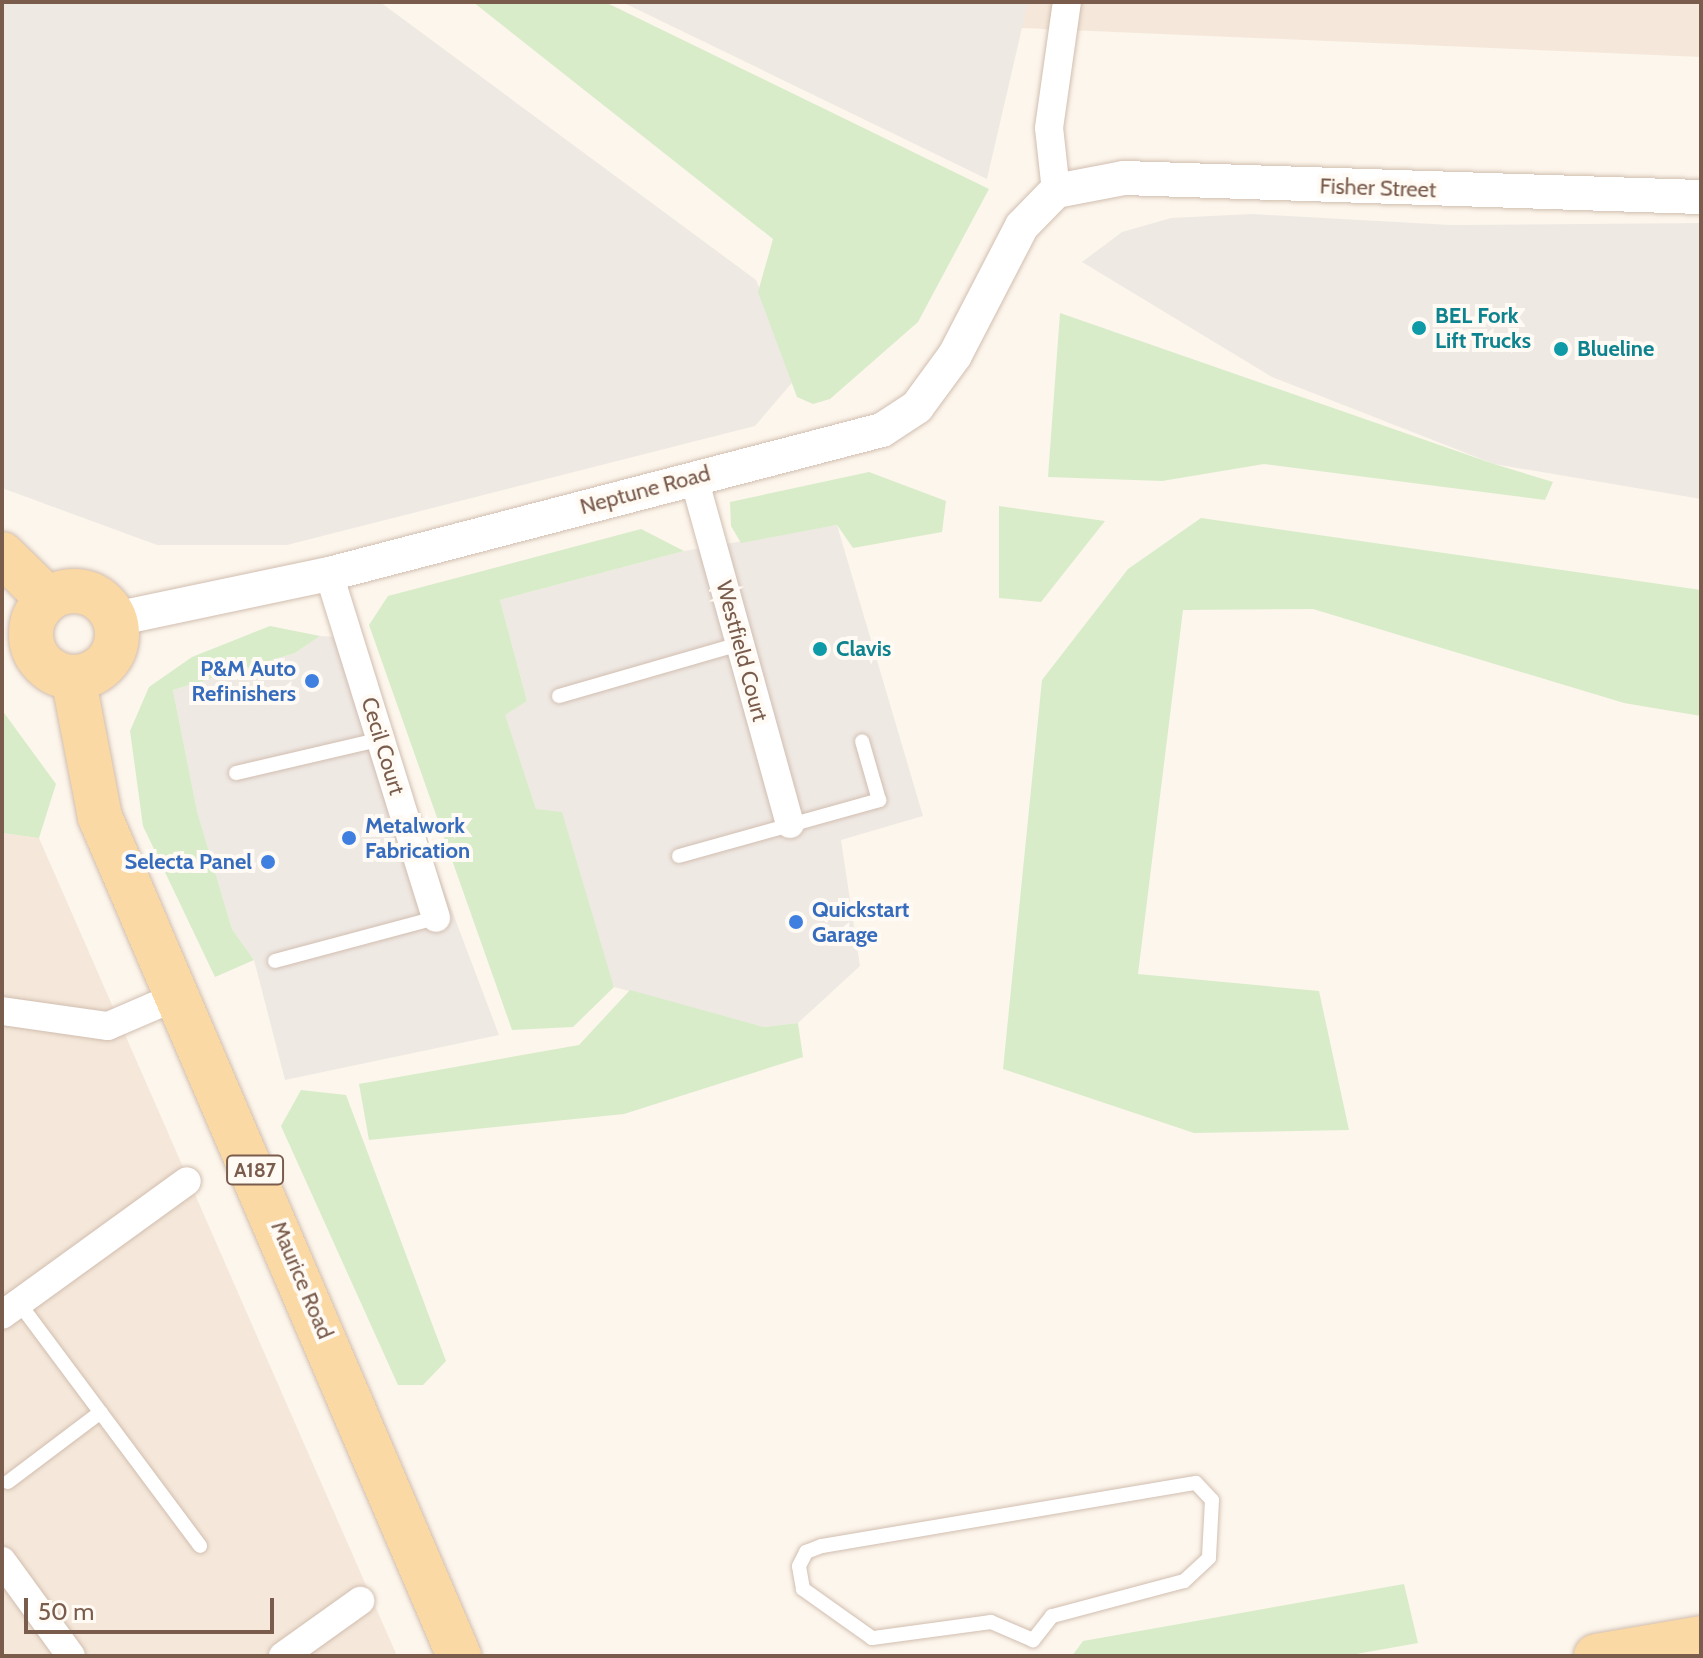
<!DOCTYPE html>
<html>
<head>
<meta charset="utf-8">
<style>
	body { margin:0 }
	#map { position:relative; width:1703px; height:1658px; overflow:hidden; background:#fdf6ec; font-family:Cabin,sans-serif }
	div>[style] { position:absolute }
	.residential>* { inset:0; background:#f5e8da }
	.industrial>* { inset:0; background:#efe9e4 }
	.green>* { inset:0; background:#d8ecc9 }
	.roads { filter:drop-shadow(0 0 2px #d1beb0) drop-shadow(0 0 2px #d1beb0) }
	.service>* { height:14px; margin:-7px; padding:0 7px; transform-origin:7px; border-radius:7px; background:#fff }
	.minor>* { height:28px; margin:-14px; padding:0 14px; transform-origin:14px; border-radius:14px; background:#fff }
	.tertiary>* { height:34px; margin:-17px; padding:0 17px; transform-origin:17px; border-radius:17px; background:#fff }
	.primary>* { height:44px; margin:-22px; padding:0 22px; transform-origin:22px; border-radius:22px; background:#fbd9a5 }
	.primary>.ring { margin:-22px; padding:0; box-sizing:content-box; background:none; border:44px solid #fbd9a5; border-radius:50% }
	.dots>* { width:22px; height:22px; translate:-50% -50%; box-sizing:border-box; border:4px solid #fffaf3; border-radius:50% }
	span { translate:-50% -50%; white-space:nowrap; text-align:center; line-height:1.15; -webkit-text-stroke:8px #fffaf3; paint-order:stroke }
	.shield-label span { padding:2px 6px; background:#fffaf3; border:2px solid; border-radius:6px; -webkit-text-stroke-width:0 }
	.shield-label { font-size:20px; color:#7a5c4d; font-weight:700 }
	.street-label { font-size:22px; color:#7a5c4d }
	.culture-label { font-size:22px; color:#0d838f; font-weight:700 }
	.left { translate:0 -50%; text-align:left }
	.shop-label { font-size:22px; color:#366cbe; font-weight:700 }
	.right { translate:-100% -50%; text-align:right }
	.frame { position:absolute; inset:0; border:4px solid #7a5c4d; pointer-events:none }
	.scale { position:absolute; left:24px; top:1598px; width:250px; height:36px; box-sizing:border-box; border:4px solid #7a5c4d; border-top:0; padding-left:10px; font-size:24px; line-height:28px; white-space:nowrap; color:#7a5c4d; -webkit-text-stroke:6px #fffaf3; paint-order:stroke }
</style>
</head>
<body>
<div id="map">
	<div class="residential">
		<i style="clip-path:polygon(1028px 2px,1701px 2px,1701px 57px,1021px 28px)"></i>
		<i style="clip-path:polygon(2px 833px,39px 838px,397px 1656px,2px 1656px)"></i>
	</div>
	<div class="industrial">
		<i style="clip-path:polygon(2px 2px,380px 2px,756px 280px,797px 377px,755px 426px,287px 545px,157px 545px,2px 488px)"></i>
		<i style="clip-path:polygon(622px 2px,1028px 2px,987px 179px)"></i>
		<i style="clip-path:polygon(1251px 214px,1451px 225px,1701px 223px,1701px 499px,1494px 464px,1272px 377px,1082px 262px,1122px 232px,1171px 218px)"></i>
		<i style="clip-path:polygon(837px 525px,923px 816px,841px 840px,860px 966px,798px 1023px,764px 1027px,614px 987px,563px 819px,536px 809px,504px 715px,527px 701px,500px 600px,684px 551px)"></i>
		<i style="clip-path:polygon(320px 636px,349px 638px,499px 1035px,285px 1080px,254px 960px,232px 929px,197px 811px,173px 690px,295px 653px)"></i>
	</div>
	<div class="green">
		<i style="clip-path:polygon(473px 2px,605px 2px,989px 189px,918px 322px,830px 399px,813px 404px,797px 397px,758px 292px,773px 239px)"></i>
		<i style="clip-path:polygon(1060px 313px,1494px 464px,1553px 482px,1545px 500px,1264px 464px,1162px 481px,1048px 477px)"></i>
		<i style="clip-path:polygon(869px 472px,946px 501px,942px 532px,853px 548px,837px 525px,741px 543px,731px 526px,730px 502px)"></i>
		<i style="clip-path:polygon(999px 506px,1105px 521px,1041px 602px,999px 598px)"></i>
		<i style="clip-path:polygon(1201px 518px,1701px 590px,1701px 716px,1624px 703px,1313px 609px,1183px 610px,1138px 974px,1319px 991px,1349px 1130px,1194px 1133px,1003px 1069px,1042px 680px,1128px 569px)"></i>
		<i style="clip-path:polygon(641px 529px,684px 551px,500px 600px,527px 701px,505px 715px,536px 809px,562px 812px,614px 987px,573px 1027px,512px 1030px,369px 625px,388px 596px)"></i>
		<i style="clip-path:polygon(270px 626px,320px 636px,295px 653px,173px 690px,197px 811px,232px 929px,254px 960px,215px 977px,143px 826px,130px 731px,149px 687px,192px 657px)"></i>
		<i style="clip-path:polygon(2px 710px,56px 784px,39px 838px,2px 833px)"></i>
		<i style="clip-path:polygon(630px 990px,764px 1027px,798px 1023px,803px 1057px,624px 1114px,369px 1140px,359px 1084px,579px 1045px)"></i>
		<i style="clip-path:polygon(301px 1090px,346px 1095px,446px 1361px,423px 1385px,398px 1385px,281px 1126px)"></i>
		<i style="clip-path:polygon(1404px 1584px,1418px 1643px,1345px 1656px,1072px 1656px,1083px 1641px)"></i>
	</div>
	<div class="roads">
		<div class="service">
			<i style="left:559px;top:696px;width:187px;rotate:-16.1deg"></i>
			<i style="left:236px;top:773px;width:150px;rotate:-13.1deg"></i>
			<i style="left:679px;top:856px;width:208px;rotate:-15.6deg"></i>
			<i style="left:879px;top:800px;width:61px;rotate:-106.1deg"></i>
			<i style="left:275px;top:961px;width:167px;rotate:-15deg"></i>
			<i style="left:19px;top:1303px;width:303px;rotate:53.3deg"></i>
			<i style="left:8px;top:1482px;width:116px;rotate:-37deg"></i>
			<i style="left:1196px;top:1483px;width:23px;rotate:47deg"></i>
			<i style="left:1212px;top:1500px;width:58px;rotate:93deg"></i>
			<i style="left:1209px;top:1558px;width:34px;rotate:137deg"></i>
			<i style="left:1184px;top:1581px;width:137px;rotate:165.1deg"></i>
			<i style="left:1052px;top:1616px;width:31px;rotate:128deg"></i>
			<i style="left:1033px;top:1640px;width:46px;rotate:-156.8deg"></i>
			<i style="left:991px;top:1622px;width:120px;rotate:172.3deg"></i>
			<i style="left:872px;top:1638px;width:85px;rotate:-144.6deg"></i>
			<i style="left:803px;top:1589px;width:23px;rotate:-100deg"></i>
			<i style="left:799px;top:1566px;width:16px;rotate:-63deg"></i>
			<i style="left:806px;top:1552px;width:17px;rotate:-21deg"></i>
			<i style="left:822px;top:1546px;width:379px;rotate:-9.6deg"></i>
		</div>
		<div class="minor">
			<i style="left:1056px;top:191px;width:63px;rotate:-96.3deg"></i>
			<i style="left:1049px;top:128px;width:127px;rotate:-81.9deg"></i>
			<i style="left:694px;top:478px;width:359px;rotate:74.5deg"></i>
			<i style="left:329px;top:574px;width:360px;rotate:72.7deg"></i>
			<i style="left:2px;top:1011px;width:107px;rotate:8.1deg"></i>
			<i style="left:108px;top:1026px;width:78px;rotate:-23.3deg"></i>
			<i style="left:2px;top:1315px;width:228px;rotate:-35.9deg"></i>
			<i style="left:2px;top:1561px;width:117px;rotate:54deg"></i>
			<i style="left:283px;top:1656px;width:95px;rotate:-35.5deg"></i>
		</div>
		<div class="tertiary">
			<i style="left:115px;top:619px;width:219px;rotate:-11.9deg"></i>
			<i style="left:329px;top:574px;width:571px;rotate:-14.6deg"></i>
			<i style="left:882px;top:430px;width:42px;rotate:-33.3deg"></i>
			<i style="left:917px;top:407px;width:64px;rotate:-53.8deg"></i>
			<i style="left:955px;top:355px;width:145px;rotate:-62.6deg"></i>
			<i style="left:1022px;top:226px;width:49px;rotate:-45.8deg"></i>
			<i style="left:1056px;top:191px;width:69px;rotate:-10.8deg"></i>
			<i style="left:1124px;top:178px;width:577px;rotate:1.89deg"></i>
		</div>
		<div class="primary">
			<i style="left:2px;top:554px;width:64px;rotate:44.4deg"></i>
			<i class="ring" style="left:31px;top:591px;width:42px;height:42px"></i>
			<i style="left:73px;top:677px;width:143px;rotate:79.1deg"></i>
			<i style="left:100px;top:817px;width:913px;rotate:66.83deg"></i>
			<i style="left:1596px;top:1656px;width:107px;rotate:-9.7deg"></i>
		</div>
	</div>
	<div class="dots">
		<i style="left:1419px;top:328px;background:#0f9aa8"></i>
		<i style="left:1561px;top:349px;background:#0f9aa8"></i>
		<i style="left:820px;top:649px;background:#0f9aa8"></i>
		<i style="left:312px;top:681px;background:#3f7fe0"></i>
		<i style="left:349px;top:838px;background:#3f7fe0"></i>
		<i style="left:268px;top:862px;background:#3f7fe0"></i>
		<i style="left:796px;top:922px;background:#3f7fe0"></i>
	</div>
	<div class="shield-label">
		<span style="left:255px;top:1170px">A187</span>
	</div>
	<div class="street-label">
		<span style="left:1378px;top:188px;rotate:2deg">Fisher Street</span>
		<span style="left:645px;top:490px;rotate:-15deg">Neptune Road</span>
		<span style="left:742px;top:651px;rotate:75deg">Westfield Court</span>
		<span style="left:383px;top:746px;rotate:73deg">Cecil Court</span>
		<span style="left:302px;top:1280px;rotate:67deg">Maurice Road</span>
	</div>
	<div class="culture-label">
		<span class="left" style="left:1435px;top:328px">BEL Fork<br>Lift Trucks</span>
		<span class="left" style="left:1577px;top:349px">Blueline</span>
		<span class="left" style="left:836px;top:649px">Clavis</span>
	</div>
	<div class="shop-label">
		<span class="right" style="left:296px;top:681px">P&amp;M Auto<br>Refinishers</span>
		<span class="left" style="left:365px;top:838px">Metalwork<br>Fabrication</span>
		<span class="right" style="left:252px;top:862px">Selecta Panel</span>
		<span class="left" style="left:812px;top:922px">Quickstart<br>Garage</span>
	</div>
	<div class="frame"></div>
	<div class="scale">50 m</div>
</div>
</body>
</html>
